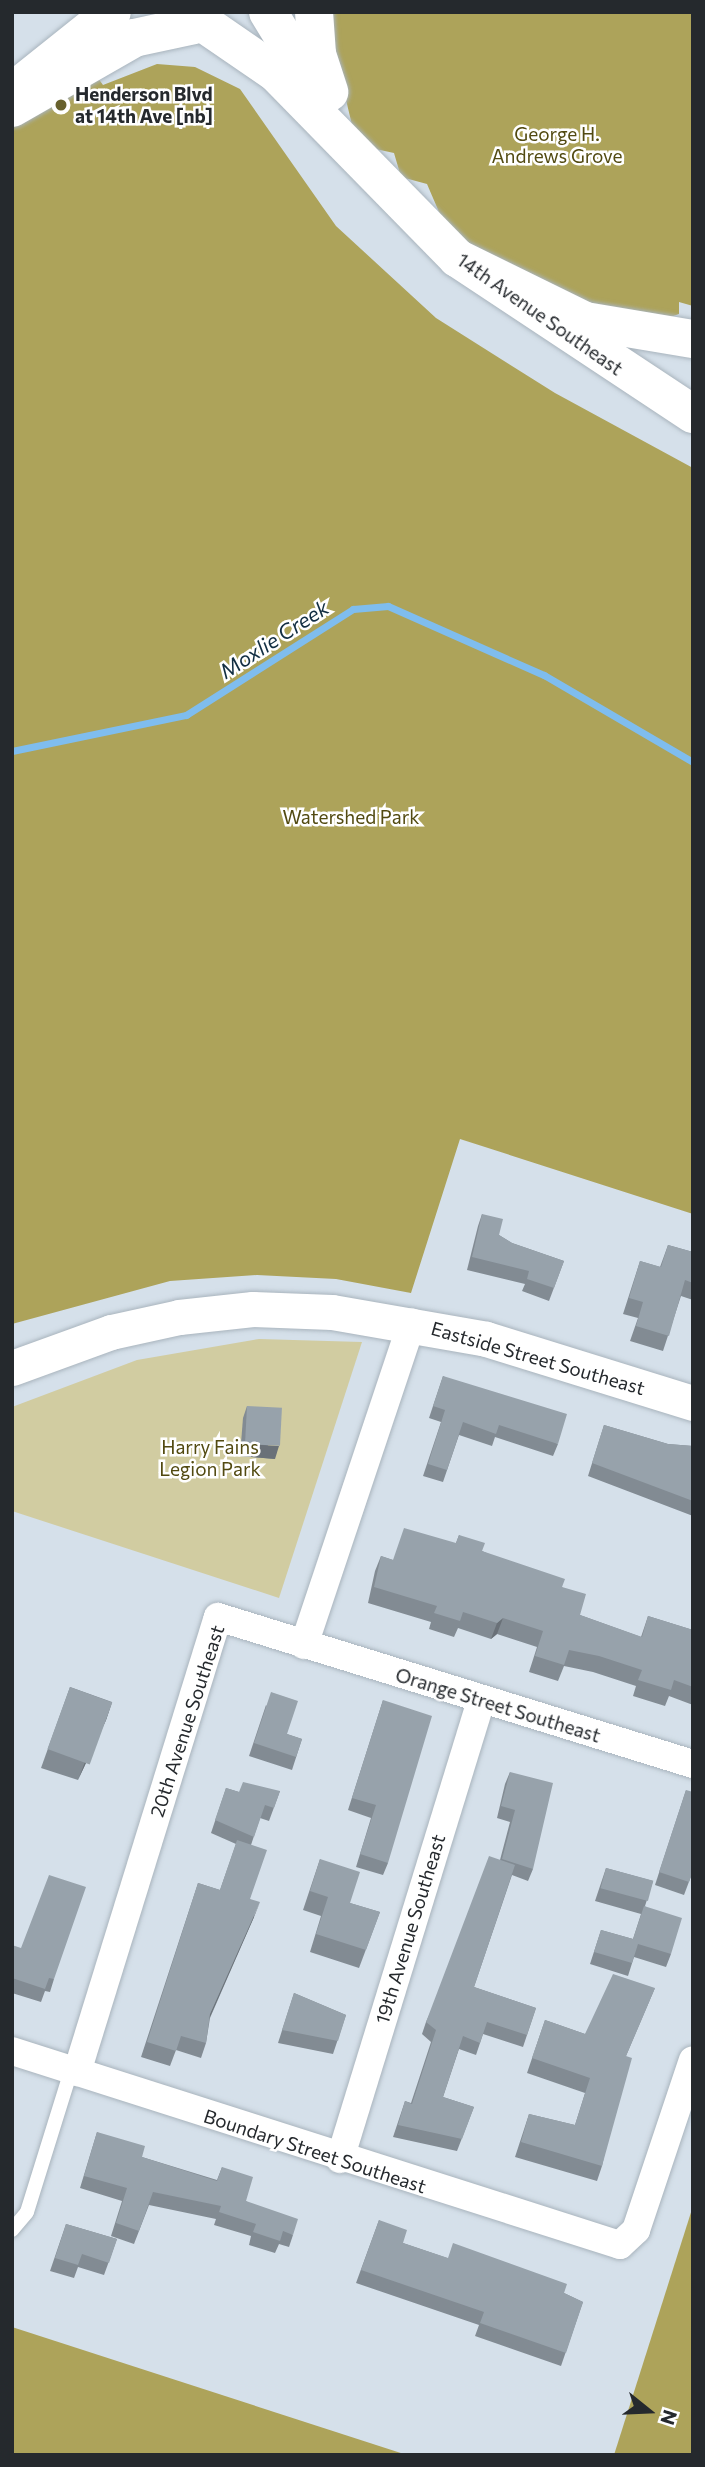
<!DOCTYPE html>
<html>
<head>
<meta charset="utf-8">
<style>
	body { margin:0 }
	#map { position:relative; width:705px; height:2467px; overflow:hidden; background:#d5e0ea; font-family:Commissioner,sans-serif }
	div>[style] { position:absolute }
	.green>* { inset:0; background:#d1cca1 }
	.forest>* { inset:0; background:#ada35a }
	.stream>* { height:7px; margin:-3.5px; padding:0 3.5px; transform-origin:3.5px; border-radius:3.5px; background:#7fbdee }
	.roads { filter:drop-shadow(0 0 2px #a9b4bd) drop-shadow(0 0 2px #a9b4bd) }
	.service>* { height:14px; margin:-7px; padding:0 7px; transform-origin:7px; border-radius:7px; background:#fff }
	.minor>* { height:28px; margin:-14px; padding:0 14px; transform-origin:14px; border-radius:14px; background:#fff }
	.tertiary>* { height:35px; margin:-17.5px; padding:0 17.5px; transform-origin:17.5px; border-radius:17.5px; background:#fff }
	.secondary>* { height:38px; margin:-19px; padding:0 19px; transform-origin:19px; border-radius:19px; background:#fff }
	.motorway>* { height:38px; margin:-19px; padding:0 19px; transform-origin:19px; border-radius:19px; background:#fff }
	.wall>* { inset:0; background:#828b93 }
	.shaded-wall>* { inset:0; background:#6a7178 }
	.building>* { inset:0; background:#97a2ab; transform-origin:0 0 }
	.dots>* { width:19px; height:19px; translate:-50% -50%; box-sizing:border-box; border:4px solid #fff; border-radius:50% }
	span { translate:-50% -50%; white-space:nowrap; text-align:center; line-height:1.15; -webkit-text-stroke:5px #fff; paint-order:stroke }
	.poi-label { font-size:19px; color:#25292d; font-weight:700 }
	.left { translate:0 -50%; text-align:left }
	.park-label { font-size:19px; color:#524a11 }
	.street-label { font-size:19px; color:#25292d }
	.water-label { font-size:21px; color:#112d41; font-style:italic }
	.frame { position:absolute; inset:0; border:14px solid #25292d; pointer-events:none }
	.north { position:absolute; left:614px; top:2376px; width:70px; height:70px; -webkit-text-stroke:5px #fff; paint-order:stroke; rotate:108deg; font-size:19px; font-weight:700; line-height:28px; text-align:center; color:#25292d }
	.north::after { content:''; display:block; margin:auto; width:24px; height:32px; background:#25292d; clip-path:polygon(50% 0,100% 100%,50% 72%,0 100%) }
</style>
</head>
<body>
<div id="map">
	<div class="green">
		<i style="clip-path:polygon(259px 1339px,362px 1342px,279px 1598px,12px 1511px,12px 1407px,137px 1360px)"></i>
	</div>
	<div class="forest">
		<i style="clip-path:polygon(325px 12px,693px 12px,693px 306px,679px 302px,679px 314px,632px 330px,448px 233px,427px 184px,401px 177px,394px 153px,366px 147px,352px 125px)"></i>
		<i style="clip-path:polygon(157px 64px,195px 67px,240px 89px,336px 226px,436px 318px,555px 393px,693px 468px,693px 1214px,460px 1139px,411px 1293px,336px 1279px,257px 1275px,170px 1281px,12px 1324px,12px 107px,90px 67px,103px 85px)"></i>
		<i style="clip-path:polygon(693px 2206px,693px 2455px,614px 2455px)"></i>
		<i style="clip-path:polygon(12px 2327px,407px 2455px,12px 2455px)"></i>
	</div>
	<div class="stream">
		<i style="left:12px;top:751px;width:178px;rotate:-11.7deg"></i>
		<i style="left:186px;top:715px;width:198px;rotate:-32.4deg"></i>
		<i style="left:353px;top:609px;width:35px;rotate:-5deg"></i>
		<i style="left:388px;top:606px;width:171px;rotate:23.9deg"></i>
		<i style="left:544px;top:675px;width:173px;rotate:30.3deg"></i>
	</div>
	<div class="roads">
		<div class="service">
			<i style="left:12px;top:2230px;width:23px;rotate:-50deg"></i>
			<i style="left:27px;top:2212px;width:148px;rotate:-72.7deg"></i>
		</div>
		<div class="minor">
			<i style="left:304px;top:1645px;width:340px;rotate:-71.5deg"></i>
			<i style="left:12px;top:2051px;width:638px;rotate:17.7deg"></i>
			<i style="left:620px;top:2245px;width:22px;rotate:-43deg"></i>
			<i style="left:636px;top:2230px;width:179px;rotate:-71.5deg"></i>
			<i style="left:77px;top:2072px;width:476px;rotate:-72.8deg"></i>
			<i style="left:218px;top:1617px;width:497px;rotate:17.2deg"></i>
			<i style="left:340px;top:2159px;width:480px;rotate:-72.9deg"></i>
		</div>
		<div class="tertiary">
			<i style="left:12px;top:1368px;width:105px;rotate:-20deg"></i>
			<i style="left:111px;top:1332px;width:70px;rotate:-12.4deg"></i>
			<i style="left:179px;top:1317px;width:74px;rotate:-6.2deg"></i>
			<i style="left:253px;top:1309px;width:79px;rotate:2.2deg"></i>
			<i style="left:332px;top:1312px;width:156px;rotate:9.9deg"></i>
			<i style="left:486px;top:1339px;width:217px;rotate:17.2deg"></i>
		</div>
		<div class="secondary">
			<i style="left:268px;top:12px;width:88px;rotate:58.5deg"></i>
			<i style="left:314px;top:12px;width:42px;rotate:85.9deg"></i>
			<i style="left:317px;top:54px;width:40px;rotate:72deg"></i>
			<i style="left:209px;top:27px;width:81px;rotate:34.5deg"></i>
			<i style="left:276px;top:73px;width:259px;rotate:45.6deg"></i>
			<i style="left:457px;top:258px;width:283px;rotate:33.5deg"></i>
			<i style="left:18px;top:87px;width:120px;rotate:-38.6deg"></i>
			<i style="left:12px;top:108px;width:141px;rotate:-29.8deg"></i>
			<i style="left:134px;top:38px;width:61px;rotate:-12.2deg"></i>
		</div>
		<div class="motorway">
			<i style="left:457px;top:258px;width:143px;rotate:26.2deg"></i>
			<i style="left:585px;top:321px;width:109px;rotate:9.5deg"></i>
		</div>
	</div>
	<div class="wall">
		<i style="clip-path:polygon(482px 1214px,499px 1235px,512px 1243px,564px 1261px,549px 1301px,522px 1291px,525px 1284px,467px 1270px,478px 1226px)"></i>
		<i style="clip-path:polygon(668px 1245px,693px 1252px,693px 1300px,681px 1296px,663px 1351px,630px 1341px,638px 1318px,623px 1314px,640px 1261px,660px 1267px)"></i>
		<i style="clip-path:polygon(443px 1376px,558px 1444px,553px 1456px,495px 1437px,492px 1446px,459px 1435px,443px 1482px,423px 1476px,441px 1422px,429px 1418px)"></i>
		<i style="clip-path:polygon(247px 1406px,275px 1459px,240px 1456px,243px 1418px)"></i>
		<i style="clip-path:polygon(604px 1425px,668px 1444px,693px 1446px,693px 1516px,588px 1476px)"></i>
		<i style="clip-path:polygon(459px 1535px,482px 1551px,562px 1587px,580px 1615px,641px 1637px,648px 1616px,693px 1630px,693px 1705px,669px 1696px,665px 1706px,633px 1696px,636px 1686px,593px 1672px,564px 1666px,558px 1681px,529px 1672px,537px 1647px,497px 1634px,491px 1639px,458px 1628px,454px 1637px,429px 1629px,431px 1622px,368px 1603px,375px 1571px,381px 1556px,393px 1560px,456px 1543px)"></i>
		<i style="clip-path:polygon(70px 1687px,112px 1702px,106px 1720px,78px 1780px,41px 1768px)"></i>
		<i style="clip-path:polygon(383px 1700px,388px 1863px,383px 1875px,356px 1867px,371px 1818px,348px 1810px)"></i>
		<i style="clip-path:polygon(266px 1705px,287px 1734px,302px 1739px,292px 1770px,249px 1756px)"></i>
		<i style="clip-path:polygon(510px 1772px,533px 1869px,528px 1881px,512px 1875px,474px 1987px,536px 2008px,523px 2047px,483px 2034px,476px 2055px,459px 2049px,443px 2097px,474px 2107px,457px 2151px,393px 2137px,405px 2101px,411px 2103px,431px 2042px,422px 2034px,426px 2022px,500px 1860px,510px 1822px,497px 1818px,505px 1784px)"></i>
		<i style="clip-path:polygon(226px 1788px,239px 1792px,280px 1791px,269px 1821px,260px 1818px,251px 1845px,250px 1899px,254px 1917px,210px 2018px,206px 2043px,201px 2058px,176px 2050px,170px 2066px,141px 2057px,198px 1883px,220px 1890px,236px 1844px,211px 1833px)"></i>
		<i style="clip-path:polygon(686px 1790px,693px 1871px,684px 1895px,655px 1885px)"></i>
		<i style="clip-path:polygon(320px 1859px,350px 1903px,380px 1912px,359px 1968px,310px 1952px,321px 1916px,303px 1910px)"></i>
		<i style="clip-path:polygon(606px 1868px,653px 1881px,645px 1906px,671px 1954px,666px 1967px,634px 1957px,628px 1976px,590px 1964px,601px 1930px,633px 1939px,641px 1914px,595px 1901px)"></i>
		<i style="clip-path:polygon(12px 1945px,54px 1979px,50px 1992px,45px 1991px,41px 2002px,12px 1993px)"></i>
		<i style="clip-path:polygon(655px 1988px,626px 2056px,602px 2166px,597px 2181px,515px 2157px,529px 2114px,575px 2125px,585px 2093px,527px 2073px,545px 2020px,585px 2034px)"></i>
		<i style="clip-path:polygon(294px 1993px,346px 2015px,333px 2054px,278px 2043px)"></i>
		<i style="clip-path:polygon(97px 2132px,142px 2157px,217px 2180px,222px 2167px,246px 2201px,293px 2235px,289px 2247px,279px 2244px,275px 2253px,249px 2245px,251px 2236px,214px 2225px,216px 2219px,149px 2205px,134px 2244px,111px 2236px,122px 2201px,80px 2188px)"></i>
		<i style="clip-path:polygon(379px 2220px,403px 2243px,447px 2258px,564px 2293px,583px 2302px,561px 2366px,475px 2336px,479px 2325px,356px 2283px)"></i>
		<i style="clip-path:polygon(66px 2224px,117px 2239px,104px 2275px,78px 2267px,74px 2278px,50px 2271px)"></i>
	</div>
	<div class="shaded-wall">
		<i style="clip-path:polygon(245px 1444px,279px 1446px,275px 1459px,240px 1456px)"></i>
		<i style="clip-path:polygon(503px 1618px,497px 1634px,491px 1639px,497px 1623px)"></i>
		<i style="clip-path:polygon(112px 1702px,106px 1720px,78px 1780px,85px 1762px)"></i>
		<i style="clip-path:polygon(260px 1902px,254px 1917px,205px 2028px,210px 2014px)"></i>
	</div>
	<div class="building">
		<i style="clip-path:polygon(482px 1214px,503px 1219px,499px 1235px,512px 1243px,564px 1261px,554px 1288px,527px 1279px,529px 1271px,472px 1257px)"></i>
		<i style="clip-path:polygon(668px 1245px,693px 1252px,693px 1283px,685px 1280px,669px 1336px,636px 1326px,643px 1302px,629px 1298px,640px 1261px,661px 1267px)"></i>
		<i style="clip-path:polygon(443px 1376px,567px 1414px,558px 1444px,499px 1425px,496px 1434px,463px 1422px,447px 1470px,428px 1464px,445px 1410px,433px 1406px)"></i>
		<i style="left:247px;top:1406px;width:35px;height:38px;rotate:3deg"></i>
		<i style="clip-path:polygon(604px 1425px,668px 1444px,693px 1446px,693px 1501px,592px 1463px)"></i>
		<i style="clip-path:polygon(404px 1528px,456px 1543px,459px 1535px,485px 1543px,482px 1551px,565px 1579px,562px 1587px,586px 1594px,580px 1615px,642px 1637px,648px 1616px,693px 1630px,693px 1687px,674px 1680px,671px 1690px,638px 1680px,642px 1670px,599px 1656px,569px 1650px,564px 1665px,535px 1656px,543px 1631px,503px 1618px,497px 1623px,463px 1612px,460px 1621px,434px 1613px,437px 1606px,374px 1587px,381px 1556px,393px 1560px)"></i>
		<i style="left:70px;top:1687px;width:45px;height:66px;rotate:20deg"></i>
		<i style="clip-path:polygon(271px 1692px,298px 1701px,287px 1734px,302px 1739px,296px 1757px,254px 1743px)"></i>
		<i style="clip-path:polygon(383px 1700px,432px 1716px,388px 1863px,360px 1854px,376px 1805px,352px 1798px)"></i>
		<i style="clip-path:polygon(510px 1772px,553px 1783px,533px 1869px,502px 1859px,515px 1810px,501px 1806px)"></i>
		<i style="clip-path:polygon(243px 1782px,280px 1791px,274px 1808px,265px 1805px,254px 1837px,215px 1820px,226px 1788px,239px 1792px)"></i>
		<i style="clip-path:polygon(686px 1790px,693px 1792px,693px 1871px,689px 1882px,659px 1872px)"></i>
		<i style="clip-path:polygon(237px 1840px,267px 1850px,250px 1899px,260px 1902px,210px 2014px,206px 2043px,181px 2036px,176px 2051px,147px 2042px,198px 1883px,220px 1890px)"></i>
		<i style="clip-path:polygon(489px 1856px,515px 1865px,474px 1987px,536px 2008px,527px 2035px,487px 2022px,480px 2043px,463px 2036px,443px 2097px,474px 2107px,462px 2139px,398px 2125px,405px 2101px,412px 2104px,436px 2030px,426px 2022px)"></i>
		<i style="clip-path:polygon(320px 1859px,360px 1872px,350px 1903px,380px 1912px,366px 1950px,316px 1934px,328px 1897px,310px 1891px)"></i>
		<i style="left:606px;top:1868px;width:49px;height:21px;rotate:15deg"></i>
		<i style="clip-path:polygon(49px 1875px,86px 1887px,54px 1979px,49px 1978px,45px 1989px,12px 1978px,12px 1945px,21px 1948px)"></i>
		<i style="clip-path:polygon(644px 1906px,682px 1918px,671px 1954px,638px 1944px,632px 1963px,594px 1952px,601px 1930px,633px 1939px)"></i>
		<i style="clip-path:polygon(613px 1974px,655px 1988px,626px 2056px,632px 2058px,602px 2166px,521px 2142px,529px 2114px,575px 2125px,590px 2078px,532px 2058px,545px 2020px,585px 2034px)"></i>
		<i style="clip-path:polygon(294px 1993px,346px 2015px,338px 2041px,282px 2030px)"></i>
		<i style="clip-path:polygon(97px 2132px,145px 2146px,142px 2157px,217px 2181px,222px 2167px,253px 2177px,246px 2201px,298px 2219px,293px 2235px,283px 2231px,280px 2241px,253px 2232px,256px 2224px,219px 2212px,221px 2206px,153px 2192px,139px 2231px,116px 2223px,127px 2188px,84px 2176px)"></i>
		<i style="clip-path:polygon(379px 2220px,407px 2230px,403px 2243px,448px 2258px,453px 2243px,567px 2284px,564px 2293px,583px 2302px,566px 2353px,480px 2323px,484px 2312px,361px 2270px)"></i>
		<i style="clip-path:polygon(66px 2224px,117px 2239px,109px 2263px,82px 2254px,78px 2265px,55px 2258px)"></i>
	</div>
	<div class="dots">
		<i style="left:61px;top:105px;background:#68612d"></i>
	</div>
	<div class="poi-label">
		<span class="left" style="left:75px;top:105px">Henderson Blvd<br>at 14th Ave [nb]</span>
	</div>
	<div class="park-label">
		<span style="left:557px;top:145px">George H.<br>Andrews Grove</span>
		<span style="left:351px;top:817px">Watershed Park</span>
		<span style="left:210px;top:1458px">Harry Fains<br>Legion Park</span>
	</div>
	<div class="street-label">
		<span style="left:540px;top:314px;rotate:35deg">14th Avenue Southeast</span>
		<span style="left:538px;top:1358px;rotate:16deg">Eastside Street Southeast</span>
		<span style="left:498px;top:1705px;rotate:17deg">Orange Street Southeast</span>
		<span style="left:187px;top:1721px;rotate:-72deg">20th Avenue Southeast</span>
		<span style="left:410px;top:1929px;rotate:-73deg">19th Avenue Southeast</span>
		<span style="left:315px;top:2151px;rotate:18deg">Boundary Street Southeast</span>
	</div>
	<div class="water-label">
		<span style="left:274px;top:639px;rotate:-33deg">Moxlie Creek</span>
	</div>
	<div class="frame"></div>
	<div class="north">N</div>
</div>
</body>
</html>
